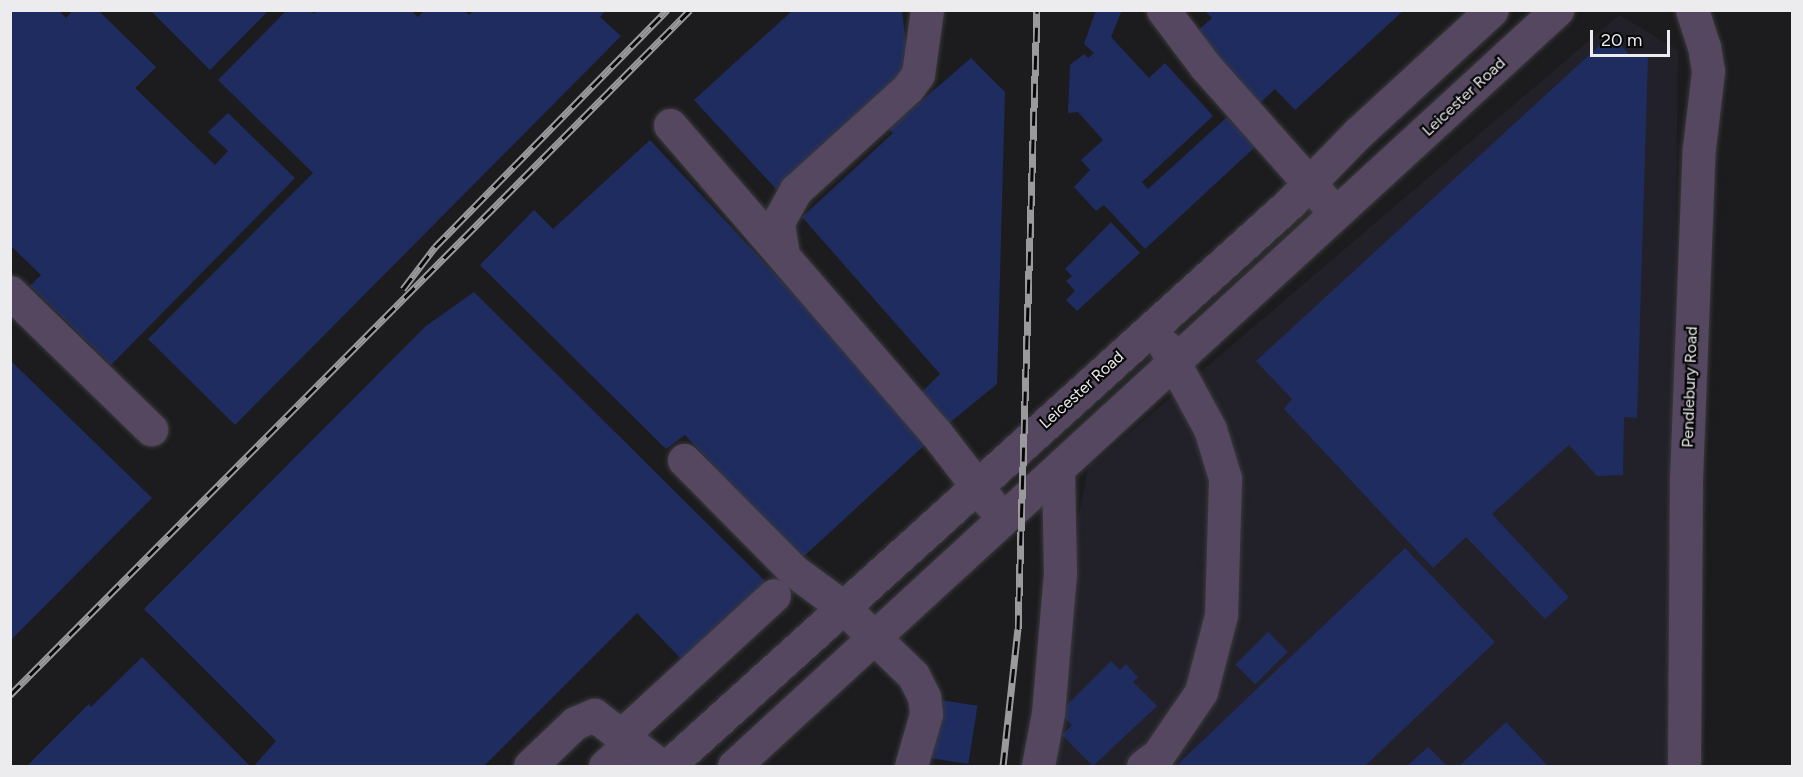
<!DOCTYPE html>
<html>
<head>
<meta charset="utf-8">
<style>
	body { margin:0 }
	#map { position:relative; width:1803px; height:777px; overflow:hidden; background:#1c1c1e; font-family:Figtree,sans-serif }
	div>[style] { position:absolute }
	.built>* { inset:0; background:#222129 }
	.building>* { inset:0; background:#1f2c60; transform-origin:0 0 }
	.roads { filter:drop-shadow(0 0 2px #39393b) drop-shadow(0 0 2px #39393b) }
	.minor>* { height:33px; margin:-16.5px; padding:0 16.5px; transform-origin:16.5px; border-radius:16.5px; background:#54475f }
	.rail>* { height:7px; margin-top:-3.5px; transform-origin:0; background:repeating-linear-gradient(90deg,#070708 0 14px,#9a9a9c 0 28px); box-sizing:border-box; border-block:2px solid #9a9a9c }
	span { translate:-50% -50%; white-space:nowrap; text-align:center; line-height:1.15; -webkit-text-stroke:4.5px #070708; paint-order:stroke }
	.street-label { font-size:16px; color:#ececee }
	.frame { position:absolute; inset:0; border:12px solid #ececee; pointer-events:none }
	.scale { position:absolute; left:1590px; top:30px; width:80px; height:27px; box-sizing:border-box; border:3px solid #ececee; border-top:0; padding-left:8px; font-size:18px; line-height:21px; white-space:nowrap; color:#ececee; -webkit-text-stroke:4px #070708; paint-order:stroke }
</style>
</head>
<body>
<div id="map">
	<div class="built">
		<i style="clip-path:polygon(1619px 15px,1678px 50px,1669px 766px,1031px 766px,1088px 468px)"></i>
	</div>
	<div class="building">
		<i style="clip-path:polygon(10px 10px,58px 10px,66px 18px,73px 10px,98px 10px,156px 67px,135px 88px,215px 165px,228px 151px,208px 132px,228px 113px,295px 178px,111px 365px,30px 286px,41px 275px,10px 245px)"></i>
		<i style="clip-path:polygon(150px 10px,269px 10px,210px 70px)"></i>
		<i style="clip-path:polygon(287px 10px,310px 10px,314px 14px,318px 10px,411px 10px,418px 17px,425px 10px,464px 10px,469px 15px,474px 10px,606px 10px,600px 17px,621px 36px,235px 425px,148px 339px,313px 173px,218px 80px)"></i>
		<i style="clip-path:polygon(793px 10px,902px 10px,909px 71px,777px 190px,694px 100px)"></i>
		<i style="clip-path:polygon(1096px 10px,1122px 10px,1111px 37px,1149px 78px,1165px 63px,1213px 116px,1142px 182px,1148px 189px,1227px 117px,1255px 147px,1145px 249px,1104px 205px,1096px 211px,1074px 187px,1090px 170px,1081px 160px,1103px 140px,1078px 112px,1068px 113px,1070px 65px,1084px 54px,1088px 58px,1094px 53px,1084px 44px)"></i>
		<i style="clip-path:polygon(1204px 10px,1404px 10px,1295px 110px,1275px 89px,1259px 104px,1195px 33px,1212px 18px)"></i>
		<i style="clip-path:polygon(1612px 34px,1630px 56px,1648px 56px,1637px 418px,1624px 417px,1623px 475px,1597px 476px,1569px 445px,1492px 514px,1569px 597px,1545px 619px,1466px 537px,1433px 568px,1284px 409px,1292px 399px,1256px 361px)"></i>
		<i style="clip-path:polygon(971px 58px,1005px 92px,997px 384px,948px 424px,919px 395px,940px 374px,802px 217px,893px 133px,889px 129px)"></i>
		<i style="clip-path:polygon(650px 140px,930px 440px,801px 559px,685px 435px,666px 449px,480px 265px,534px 210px,553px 229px)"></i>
		<i style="clip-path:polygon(1111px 222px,1140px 253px,1077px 311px,1066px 300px,1075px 291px,1066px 281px,1072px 276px,1065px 269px)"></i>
		<i style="clip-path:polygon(474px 292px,767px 583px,686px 664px,637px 613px,484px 766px,254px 766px,276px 741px,144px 609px,426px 326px)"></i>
		<i style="clip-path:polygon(10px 360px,152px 498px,10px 641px)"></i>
		<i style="clip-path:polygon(1405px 548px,1495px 642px,1365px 766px,1176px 766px)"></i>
		<i style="left:1268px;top:632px;width:28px;height:46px;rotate:45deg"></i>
		<i style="clip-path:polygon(142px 657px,250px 766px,27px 766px,89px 704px,91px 707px)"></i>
		<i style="clip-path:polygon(1111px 661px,1120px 670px,1126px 664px,1138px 677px,1133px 682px,1157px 706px,1093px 766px,1062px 735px,1072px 725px,1059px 713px)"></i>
		<i style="left:941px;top:700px;width:37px;height:59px;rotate:9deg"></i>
		<i style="clip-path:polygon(1506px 722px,1548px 766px,1459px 766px)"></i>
		<i style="clip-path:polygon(1428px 747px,1447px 766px,1407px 766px)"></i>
	</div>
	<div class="roads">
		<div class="minor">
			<i style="left:1163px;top:10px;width:71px;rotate:53deg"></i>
			<i style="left:1206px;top:67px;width:178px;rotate:48.4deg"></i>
			<i style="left:670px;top:125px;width:407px;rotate:49.2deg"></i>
			<i style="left:936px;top:433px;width:88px;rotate:52.4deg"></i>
			<i style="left:783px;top:255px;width:33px;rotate:-99deg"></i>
			<i style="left:778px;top:222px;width:37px;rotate:-61deg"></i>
			<i style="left:796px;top:190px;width:151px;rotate:-42.3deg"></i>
			<i style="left:908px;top:88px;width:17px;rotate:-54deg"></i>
			<i style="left:918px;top:74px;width:65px;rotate:-82deg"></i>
			<i style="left:10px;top:292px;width:197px;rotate:44.2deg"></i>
			<i style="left:684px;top:460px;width:156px;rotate:45.3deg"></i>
			<i style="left:794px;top:571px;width:61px;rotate:36.3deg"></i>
			<i style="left:843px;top:607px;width:98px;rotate:44.2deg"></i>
			<i style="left:913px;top:675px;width:25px;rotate:63deg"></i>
			<i style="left:924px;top:697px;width:17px;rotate:83deg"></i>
			<i style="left:926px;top:714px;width:54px;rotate:106.1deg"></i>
			<i style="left:623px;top:734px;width:205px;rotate:-42.6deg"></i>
			<i style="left:530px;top:766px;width:62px;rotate:-43.7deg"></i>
			<i style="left:575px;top:723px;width:21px;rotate:-23deg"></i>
			<i style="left:594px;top:715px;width:84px;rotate:37.3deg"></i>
			<i style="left:605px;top:766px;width:37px;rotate:-43deg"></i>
			<i style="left:668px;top:766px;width:840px;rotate:-42.15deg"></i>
			<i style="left:1291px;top:202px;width:95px;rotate:-45.9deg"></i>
			<i style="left:1357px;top:134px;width:183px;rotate:-42.6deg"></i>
			<i style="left:734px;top:766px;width:1118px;rotate:-42.57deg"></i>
			<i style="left:1038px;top:766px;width:54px;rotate:-79.3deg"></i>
			<i style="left:1048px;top:713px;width:140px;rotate:-85.1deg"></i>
			<i style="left:1060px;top:574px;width:105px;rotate:-91.1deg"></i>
			<i style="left:1143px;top:766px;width:19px;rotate:-36deg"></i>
			<i style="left:1158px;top:755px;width:76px;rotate:-55.7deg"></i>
			<i style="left:1201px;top:692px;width:80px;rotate:-75.4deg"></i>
			<i style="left:1221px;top:615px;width:137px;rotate:-88.3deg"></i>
			<i style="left:1225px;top:478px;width:51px;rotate:-107deg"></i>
			<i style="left:1210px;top:429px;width:94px;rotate:-118.5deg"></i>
			<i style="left:1684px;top:766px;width:287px;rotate:-89.6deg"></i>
			<i style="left:1686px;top:479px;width:331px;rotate:-87.8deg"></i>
			<i style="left:1699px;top:148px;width:78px;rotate:-83.3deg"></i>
			<i style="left:1708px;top:71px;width:24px;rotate:-99deg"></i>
			<i style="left:1704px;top:47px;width:39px;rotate:-108deg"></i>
		</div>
	</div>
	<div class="rail">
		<i style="left:403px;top:289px;width:53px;rotate:-52.7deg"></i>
		<i style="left:435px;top:247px;width:332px;rotate:-45.6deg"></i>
		<i style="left:10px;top:695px;width:965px;rotate:-45.21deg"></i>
		<i style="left:1003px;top:766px;width:138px;rotate:-83.8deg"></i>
		<i style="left:1018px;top:629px;width:619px;rotate:-88.24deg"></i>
	</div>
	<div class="street-label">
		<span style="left:1464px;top:97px;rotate:-43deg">Leicester Road</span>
		<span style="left:1690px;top:387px;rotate:-88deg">Pendlebury Road</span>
		<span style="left:1082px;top:390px;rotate:-42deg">Leicester Road</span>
	</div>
	<div class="frame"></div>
	<div class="scale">20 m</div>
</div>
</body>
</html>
